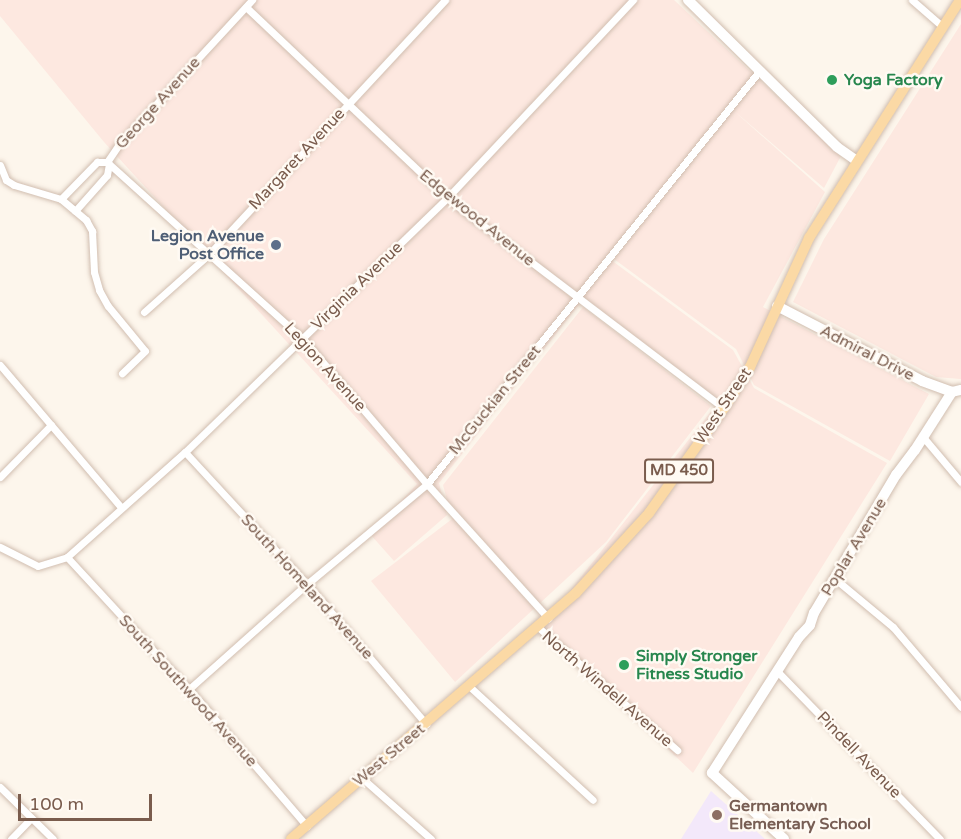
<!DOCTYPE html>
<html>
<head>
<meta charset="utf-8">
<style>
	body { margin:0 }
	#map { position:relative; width:961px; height:839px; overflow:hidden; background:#fdf6ec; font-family:"Varela Round",sans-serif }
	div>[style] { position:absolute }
	.commercial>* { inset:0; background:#fde8e0 }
	.education>* { inset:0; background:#f3e8fa }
	.roads { filter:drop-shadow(0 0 2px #d1beb0) drop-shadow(0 0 2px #d1beb0) }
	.street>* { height:7px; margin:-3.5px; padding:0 3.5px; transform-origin:3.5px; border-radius:3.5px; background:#fff }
	.secondary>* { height:10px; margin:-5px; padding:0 5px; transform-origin:5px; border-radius:5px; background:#fff }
	.primary>* { height:10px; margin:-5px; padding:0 5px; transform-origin:5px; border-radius:5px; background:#fbd9a5 }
	.dots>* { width:16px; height:16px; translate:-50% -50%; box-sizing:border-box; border:3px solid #fffaf3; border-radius:50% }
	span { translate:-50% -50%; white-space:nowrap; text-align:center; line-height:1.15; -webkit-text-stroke:5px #fffaf3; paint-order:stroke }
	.shield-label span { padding:2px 4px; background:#fffaf3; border:2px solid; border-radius:4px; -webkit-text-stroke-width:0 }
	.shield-label { font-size:15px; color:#7a5c4d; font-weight:700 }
	.leisure-label { font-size:16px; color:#27864d; font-weight:700 }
	.left { translate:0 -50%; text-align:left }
	.street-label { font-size:16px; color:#7a5c4d }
	.service-label { font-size:16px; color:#4e5e75; font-weight:700 }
	.right { translate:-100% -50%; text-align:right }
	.education-label { font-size:16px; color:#785e54; font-weight:700 }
	.scale { position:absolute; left:18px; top:794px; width:134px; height:27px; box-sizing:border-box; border:3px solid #7a5c4d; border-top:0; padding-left:8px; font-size:18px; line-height:21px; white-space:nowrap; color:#7a5c4d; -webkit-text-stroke:4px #fffaf3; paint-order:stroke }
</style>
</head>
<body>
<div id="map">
	<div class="commercial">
		<i style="clip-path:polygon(0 0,674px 0,841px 156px,824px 188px,733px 110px,825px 192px,763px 307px,929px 394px,890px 461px,754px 385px,736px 349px,614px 259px,708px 140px,607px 257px,733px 350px,754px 388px,887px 463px,693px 773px,541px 628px,719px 401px,581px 302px,439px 483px,447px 515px,394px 561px,370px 534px,417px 484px,104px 142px,0 16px)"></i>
		<i style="clip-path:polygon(961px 24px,961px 379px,936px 377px,793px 302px,824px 239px)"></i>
		<i style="clip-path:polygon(583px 307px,711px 406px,606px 542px,455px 682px,371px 581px,452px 519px,443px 485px)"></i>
	</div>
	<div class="education">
		<i style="clip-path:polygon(711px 791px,765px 839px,681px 839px)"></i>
	</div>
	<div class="roads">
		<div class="street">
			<i style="left:912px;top:0;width:40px;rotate:41deg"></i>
			<i style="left:246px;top:7px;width:277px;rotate:43.5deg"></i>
			<i style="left:447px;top:198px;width:348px;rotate:37.2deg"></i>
			<i style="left:107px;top:162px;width:264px;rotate:42.1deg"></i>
			<i style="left:303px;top:339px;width:191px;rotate:49.5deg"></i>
			<i style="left:427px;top:484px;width:181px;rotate:47.9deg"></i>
			<i style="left:107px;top:162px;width:23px;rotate:-56deg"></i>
			<i style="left:120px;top:143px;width:195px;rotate:-47.3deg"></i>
			<i style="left:0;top:165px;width:16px;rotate:68deg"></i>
			<i style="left:6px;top:180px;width:9px;rotate:32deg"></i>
			<i style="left:14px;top:185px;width:49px;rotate:16.6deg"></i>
			<i style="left:61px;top:199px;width:33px;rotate:40deg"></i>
			<i style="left:86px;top:220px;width:13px;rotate:61deg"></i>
			<i style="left:92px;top:231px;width:41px;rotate:87.2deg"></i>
			<i style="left:94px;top:272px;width:19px;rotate:74deg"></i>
			<i style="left:99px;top:290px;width:18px;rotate:61deg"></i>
			<i style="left:108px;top:306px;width:58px;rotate:50.6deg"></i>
			<i style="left:145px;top:351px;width:32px;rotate:136deg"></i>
			<i style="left:61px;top:199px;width:52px;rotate:-45.8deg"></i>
			<i style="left:97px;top:162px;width:10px"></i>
			<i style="left:75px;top:211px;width:48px;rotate:-48.4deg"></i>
			<i style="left:107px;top:175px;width:11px;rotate:-80deg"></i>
			<i style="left:144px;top:312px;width:87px;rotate:-41.7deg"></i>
			<i style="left:209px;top:254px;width:347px;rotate:-47.1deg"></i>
			<i style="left:0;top:365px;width:187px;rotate:49.6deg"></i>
			<i style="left:923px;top:437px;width:59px;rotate:49.8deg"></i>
			<i style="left:185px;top:452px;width:180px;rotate:47.3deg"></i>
			<i style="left:307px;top:584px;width:184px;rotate:49.6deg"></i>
			<i style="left:0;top:477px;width:73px;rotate:-45.6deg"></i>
			<i style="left:0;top:547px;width:42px;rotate:26.6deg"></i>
			<i style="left:38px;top:566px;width:30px;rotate:-17deg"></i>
			<i style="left:67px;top:557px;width:158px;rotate:-41.7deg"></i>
			<i style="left:185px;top:452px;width:365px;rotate:-44.1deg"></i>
			<i style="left:447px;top:198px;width:272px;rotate:-46.8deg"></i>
			<i style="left:67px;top:557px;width:180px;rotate:47.3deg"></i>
			<i style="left:189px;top:689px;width:181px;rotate:49.3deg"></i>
			<i style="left:834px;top:578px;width:77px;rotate:39.7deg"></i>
			<i style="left:893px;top:627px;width:105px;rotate:49.6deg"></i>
			<i style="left:538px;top:627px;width:186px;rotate:41.5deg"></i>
			<i style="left:777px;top:671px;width:234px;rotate:45.9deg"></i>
			<i style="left:469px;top:686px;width:168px;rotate:42.6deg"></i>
			<i style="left:189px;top:689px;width:158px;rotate:-41.7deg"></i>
			<i style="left:307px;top:584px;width:156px;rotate:-39.8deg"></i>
			<i style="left:427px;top:484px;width:531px;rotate:-51.19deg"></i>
			<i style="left:362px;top:778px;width:92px;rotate:41.5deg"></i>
			<i style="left:0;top:787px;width:74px;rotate:44.5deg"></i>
			<i style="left:11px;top:839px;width:29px;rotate:-46deg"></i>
		</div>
		<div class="secondary">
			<i style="left:688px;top:0;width:209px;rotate:44.6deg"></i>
			<i style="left:837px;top:147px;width:24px;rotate:35deg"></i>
			<i style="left:777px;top:306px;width:163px;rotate:27.3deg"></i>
			<i style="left:922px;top:381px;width:32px;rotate:20deg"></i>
			<i style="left:952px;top:392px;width:9px;rotate:-13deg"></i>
			<i style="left:784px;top:839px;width:98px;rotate:-137.5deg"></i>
			<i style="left:712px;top:773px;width:161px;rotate:-57.4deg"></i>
			<i style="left:799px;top:637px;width:16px;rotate:-47deg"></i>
			<i style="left:810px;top:625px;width:13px;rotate:-72deg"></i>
			<i style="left:814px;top:613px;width:161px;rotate:-59.3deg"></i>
			<i style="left:896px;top:475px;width:31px;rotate:-53deg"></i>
			<i style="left:915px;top:450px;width:69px;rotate:-57.5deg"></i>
		</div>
		<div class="primary">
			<i style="left:291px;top:839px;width:376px;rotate:-40.8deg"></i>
			<i style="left:576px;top:593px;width:108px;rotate:-47.6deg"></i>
			<i style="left:649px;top:513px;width:129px;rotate:-54.5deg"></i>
			<i style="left:724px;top:408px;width:49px;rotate:-57.6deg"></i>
			<i style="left:750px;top:367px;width:142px;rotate:-65.4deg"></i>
			<i style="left:809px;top:238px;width:282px;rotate:-57.6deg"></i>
		</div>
	</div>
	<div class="dots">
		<i style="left:832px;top:80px;background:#2e9e5b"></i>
		<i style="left:276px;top:245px;background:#5c6f8a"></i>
		<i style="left:624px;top:665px;background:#2e9e5b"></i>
		<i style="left:717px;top:815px;background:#8d6e63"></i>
	</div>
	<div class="shield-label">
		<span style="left:679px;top:471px">MD 450</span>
	</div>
	<div class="leisure-label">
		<span class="left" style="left:844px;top:80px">Yoga Factory</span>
		<span class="left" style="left:636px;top:665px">Simply Stronger<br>Fitness Studio</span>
	</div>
	<div class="street-label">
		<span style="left:158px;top:103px;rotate:-48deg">George Avenue</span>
		<span style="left:297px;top:159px;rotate:-47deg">Margaret Avenue</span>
		<span style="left:477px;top:218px;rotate:39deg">Edgewood Avenue</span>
		<span style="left:357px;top:286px;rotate:-44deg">Virginia Avenue</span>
		<span style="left:867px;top:353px;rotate:27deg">Admiral Drive</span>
		<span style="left:325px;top:367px;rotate:48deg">Legion Avenue</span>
		<span style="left:495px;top:400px;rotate:-51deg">McGuckian Street</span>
		<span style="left:723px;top:406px;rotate:-56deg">West Street</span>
		<span style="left:854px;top:547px;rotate:-59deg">Poplar Avenue</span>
		<span style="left:307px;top:587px;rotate:48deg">South Homeland Avenue</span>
		<span style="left:607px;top:689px;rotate:41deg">North Windell Avenue</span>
		<span style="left:188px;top:691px;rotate:48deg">South Southwood Avenue</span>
		<span style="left:389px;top:755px;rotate:-40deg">West Street</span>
		<span style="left:859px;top:755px;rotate:46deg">Pindell Avenue</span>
	</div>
	<div class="service-label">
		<span class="right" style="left:264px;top:245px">Legion Avenue<br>Post Office</span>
	</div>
	<div class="education-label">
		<span class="left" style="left:729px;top:815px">Germantown<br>Elementary School</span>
	</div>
	<div class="scale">100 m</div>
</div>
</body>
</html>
